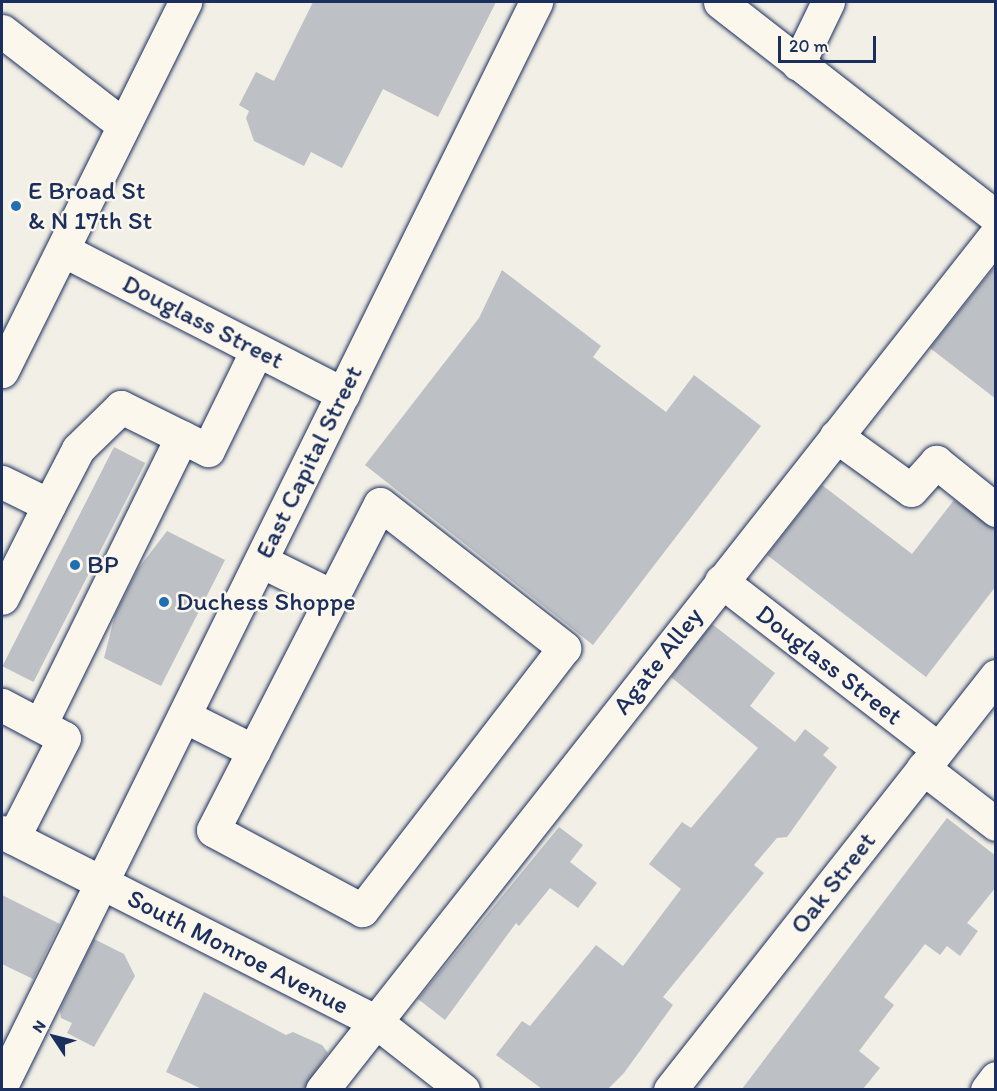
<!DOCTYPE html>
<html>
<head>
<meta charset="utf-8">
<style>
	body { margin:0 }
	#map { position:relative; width:997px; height:1091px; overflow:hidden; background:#f2efe6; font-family:Itim,sans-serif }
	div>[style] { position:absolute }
	.building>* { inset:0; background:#bdc0c4; transform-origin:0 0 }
	.roads { filter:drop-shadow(0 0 2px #1b2f5e) drop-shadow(0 0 2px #1b2f5e) }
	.minor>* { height:33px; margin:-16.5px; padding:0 16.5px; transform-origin:16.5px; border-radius:16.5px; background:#fbf7ec }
	.major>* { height:33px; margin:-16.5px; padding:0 16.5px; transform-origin:16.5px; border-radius:16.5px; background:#fbf7ec }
	.dots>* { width:16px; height:16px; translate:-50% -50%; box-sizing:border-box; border:3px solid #fbf7ec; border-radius:50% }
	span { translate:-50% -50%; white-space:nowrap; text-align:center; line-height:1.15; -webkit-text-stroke:5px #fbf7ec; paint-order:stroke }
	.poi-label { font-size:26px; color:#1b2f5e }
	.left { translate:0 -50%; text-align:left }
	.street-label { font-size:26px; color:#1b2f5e }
	.frame { position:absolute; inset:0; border:3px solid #1b2f5e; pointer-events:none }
	.north { position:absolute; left:24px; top:1007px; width:60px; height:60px; -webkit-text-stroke:4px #fbf7ec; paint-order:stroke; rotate:305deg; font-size:16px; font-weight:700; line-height:24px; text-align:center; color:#1b2f5e }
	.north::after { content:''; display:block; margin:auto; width:21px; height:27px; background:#1b2f5e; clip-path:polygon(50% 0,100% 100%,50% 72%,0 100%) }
	.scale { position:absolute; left:778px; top:36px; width:98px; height:27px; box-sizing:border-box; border:3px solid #1b2f5e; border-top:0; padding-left:8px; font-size:18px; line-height:21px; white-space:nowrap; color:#1b2f5e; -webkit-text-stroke:4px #fbf7ec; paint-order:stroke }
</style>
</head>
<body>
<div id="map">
	<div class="building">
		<i style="clip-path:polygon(313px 2px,496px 2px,438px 117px,383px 89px,342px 168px,311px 152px,304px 166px,254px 141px,246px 118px,249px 111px,239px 105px,256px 72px,274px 81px)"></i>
		<i style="clip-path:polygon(996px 265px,996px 399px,930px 348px)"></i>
		<i style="clip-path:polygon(502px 270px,601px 346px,593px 357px,666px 412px,694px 375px,761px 426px,593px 645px,365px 465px,479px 318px)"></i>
		<i style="left:114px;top:447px;width:35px;height:246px;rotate:27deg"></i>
		<i style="clip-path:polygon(822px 485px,912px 554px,954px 500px,996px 528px,996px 586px,926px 677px,767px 555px)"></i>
		<i style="clip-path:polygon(167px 531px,225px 560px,161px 686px,104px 658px,115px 615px,138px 569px)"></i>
		<i style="clip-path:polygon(712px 624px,775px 673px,750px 706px,795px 742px,805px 729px,829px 748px,823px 755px,837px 767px,787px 837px,777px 838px,754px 865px,764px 873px,663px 997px,673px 1005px,624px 1073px,608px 1089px,542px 1089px,496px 1055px,522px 1021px,530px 1026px,596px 945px,623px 966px,681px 889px,649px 864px,682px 822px,691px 828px,758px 748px,671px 677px)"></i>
		<i style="clip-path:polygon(947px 818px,996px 856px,996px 887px,967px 923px,978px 931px,960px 956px,947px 946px,940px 955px,925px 944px,884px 997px,894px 1005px,859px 1051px,880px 1068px,863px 1089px,742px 1089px)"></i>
		<i style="clip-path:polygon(559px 827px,583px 845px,570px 862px,597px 883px,578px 908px,550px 888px,519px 926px,516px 923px,445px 1020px,418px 999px)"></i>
		<i style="clip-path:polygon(2px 895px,60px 924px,33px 979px,2px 964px)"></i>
		<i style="clip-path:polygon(94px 939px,124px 954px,135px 976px,94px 1047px,67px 1033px,72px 1023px,61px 1018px,60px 1010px)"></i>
		<i style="clip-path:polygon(204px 992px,286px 1035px,293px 1032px,322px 1045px,328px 1053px,304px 1089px,202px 1089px,166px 1072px)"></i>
	</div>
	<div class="roads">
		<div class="minor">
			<i style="left:720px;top:2px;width:350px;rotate:37.9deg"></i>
			<i style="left:2px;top:31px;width:153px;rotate:37.8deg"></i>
			<i style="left:798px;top:64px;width:69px;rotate:-64.2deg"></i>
			<i style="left:63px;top:250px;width:315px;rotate:27.2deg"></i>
			<i style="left:836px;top:436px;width:92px;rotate:35.8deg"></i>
			<i style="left:911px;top:490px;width:38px;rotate:-48deg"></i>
			<i style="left:936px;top:462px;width:77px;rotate:38.7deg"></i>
			<i style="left:2px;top:482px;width:52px;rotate:26.1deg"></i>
			<i style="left:49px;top:505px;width:104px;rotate:116.8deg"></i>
			<i style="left:380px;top:504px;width:234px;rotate:38deg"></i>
			<i style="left:564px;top:648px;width:331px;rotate:127.6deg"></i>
			<i style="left:362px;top:910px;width:169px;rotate:-151.8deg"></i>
			<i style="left:213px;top:830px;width:366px;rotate:-62.9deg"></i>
			<i style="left:49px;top:505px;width:63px;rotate:-62.6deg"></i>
			<i style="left:78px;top:449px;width:60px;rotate:-44.3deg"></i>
			<i style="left:121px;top:407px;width:97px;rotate:26.3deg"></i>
			<i style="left:208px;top:450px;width:111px;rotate:-63.9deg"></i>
			<i style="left:261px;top:561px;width:81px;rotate:26.3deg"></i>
			<i style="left:721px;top:581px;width:274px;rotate:37.7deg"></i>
			<i style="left:2px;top:705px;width:70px;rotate:28deg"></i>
			<i style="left:64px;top:738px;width:112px;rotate:117deg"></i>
			<i style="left:184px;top:716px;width:78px;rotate:26.6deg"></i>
			<i style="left:40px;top:725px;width:321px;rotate:-63.8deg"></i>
			<i style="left:923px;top:768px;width:92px;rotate:37.5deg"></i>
			<i style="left:2px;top:832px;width:418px;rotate:26.9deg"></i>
			<i style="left:375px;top:1021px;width:112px;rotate:38.1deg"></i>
			<i style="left:2px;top:1084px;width:1207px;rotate:-63.73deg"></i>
			<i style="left:322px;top:1090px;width:1090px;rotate:-51.78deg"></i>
			<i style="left:670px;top:1090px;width:527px;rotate:-51.78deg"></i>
			<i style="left:987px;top:1090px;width:15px;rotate:-53deg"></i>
		</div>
		<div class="major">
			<i style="left:2px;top:371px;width:412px;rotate:-63.6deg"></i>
		</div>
	</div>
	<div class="dots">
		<i style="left:16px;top:206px;background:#1f6fb2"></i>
		<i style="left:75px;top:565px;background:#1f6fb2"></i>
		<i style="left:164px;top:602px;background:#1f6fb2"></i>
	</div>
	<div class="poi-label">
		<span class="left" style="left:28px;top:206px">E Broad St<br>&amp; N 17th St</span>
		<span class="left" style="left:87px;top:565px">BP</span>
		<span class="left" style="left:176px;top:602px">Duchess Shoppe</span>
	</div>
	<div class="street-label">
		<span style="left:203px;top:322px;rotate:27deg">Douglass Street</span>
		<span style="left:309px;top:462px;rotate:-64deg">East Capital Street</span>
		<span style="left:658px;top:661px;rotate:-52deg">Agate Alley</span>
		<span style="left:829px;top:665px;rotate:38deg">Douglass Street</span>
		<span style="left:833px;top:883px;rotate:-52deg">Oak Street</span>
		<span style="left:238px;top:952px;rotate:27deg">South Monroe Avenue</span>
	</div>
	<div class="frame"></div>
	<div class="north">N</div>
	<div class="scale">20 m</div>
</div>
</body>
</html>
